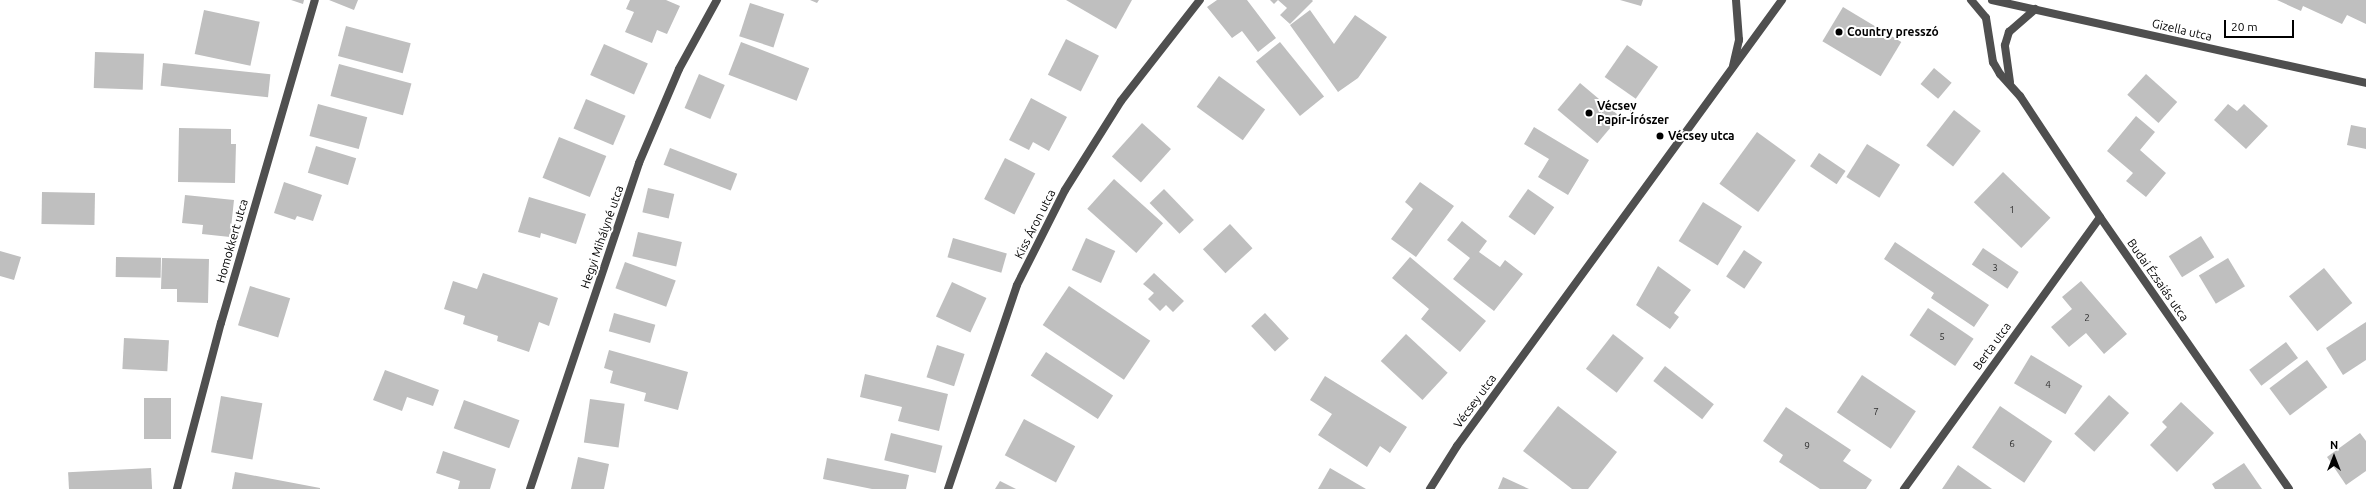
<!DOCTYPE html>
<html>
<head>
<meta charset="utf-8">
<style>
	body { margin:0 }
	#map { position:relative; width:2366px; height:489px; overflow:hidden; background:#fff; font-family:Ubuntu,sans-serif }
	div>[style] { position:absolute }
	.building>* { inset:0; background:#bfbfbf; transform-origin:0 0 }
	.street>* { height:8px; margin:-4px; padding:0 4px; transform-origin:4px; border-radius:4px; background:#4f4f4f }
	.dots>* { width:11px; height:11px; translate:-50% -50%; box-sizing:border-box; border:2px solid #fff; border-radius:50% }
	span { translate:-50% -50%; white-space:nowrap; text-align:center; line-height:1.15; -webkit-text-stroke:4px #fff; paint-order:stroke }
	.number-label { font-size:10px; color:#303030 }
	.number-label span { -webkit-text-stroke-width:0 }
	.street-label { font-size:12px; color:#000 }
	.poi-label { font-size:12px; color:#000; font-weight:700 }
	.left { translate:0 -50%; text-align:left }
	.north { position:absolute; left:2314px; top:437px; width:40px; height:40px; -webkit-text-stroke:3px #fff; paint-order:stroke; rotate:0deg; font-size:11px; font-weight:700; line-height:16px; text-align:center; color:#000 }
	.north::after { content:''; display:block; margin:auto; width:14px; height:18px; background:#000; clip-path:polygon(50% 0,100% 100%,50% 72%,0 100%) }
	.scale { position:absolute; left:2224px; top:20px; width:70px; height:18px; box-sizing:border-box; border:2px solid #000; border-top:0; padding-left:5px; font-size:12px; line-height:14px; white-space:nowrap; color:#000; -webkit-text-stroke:3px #fff; paint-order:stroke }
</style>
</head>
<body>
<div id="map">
	<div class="building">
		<i style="clip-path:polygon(291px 0,304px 0,303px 4px)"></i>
		<i style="clip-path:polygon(329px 0,358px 0,354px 10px)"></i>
		<i style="clip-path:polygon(630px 0,666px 0,680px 6px,667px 34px,657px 30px,652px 43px,625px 32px,634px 12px,626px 9px)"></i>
		<i style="clip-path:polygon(810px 0,819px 0,817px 3px)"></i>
		<i style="clip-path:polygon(1066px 0,1132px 0,1116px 29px)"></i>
		<i style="clip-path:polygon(1217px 0,1247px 0,1276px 38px,1258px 52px,1242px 31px,1232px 38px,1207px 7px)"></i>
		<i style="clip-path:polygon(1270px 0,1312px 0,1313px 1px,1290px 24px,1280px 15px,1287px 8px,1278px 0,1274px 4px)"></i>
		<i style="clip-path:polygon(1620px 0,1643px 0,1641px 6px)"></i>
		<i style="clip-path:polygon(2277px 0,2366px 0,2366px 24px,2347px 15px,2342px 24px,2303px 6px,2301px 11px)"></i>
		<i style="left:750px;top:3px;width:36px;height:35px;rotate:18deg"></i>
		<i style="left:1843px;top:7px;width:68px;height:40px;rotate:31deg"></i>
		<i style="left:204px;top:10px;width:57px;height:45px;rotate:12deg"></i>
		<i style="clip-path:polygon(1310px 10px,1334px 44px,1355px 15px,1387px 37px,1358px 78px,1338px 92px,1290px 25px)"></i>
		<i style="left:346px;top:26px;width:67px;height:31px;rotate:15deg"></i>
		<i style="left:1066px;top:39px;width:37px;height:40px;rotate:27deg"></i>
		<i style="left:741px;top:42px;width:73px;height:35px;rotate:21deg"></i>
		<i style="left:1280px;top:42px;width:70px;height:31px;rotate:51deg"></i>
		<i style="left:604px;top:44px;width:48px;height:34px;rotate:24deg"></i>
		<i style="left:1627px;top:45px;width:38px;height:39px;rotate:35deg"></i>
		<i style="left:95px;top:52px;width:49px;height:36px;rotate:2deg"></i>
		<i style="left:163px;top:63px;width:108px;height:23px;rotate:6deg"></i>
		<i style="left:339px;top:64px;width:75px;height:33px;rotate:15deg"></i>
		<i style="left:1934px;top:68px;width:23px;height:21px;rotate:40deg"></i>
		<i style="left:699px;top:74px;width:28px;height:37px;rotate:23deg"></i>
		<i style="left:2146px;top:74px;width:42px;height:28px;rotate:42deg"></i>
		<i style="left:1219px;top:76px;width:57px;height:38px;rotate:36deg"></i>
		<i style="left:1580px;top:83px;width:52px;height:35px;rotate:40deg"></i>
		<i style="clip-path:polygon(1031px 98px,1067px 117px,1049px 151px,1033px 142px,1029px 150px,1009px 140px)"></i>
		<i style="left:586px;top:99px;width:43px;height:32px;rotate:23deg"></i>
		<i style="left:318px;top:104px;width:51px;height:33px;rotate:15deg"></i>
		<i style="clip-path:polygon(2228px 104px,2237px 111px,2244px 104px,2268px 126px,2246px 149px,2214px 120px)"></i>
		<i style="left:1954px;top:110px;width:34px;height:45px;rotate:38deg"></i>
		<i style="clip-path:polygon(2136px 116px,2155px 132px,2140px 150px,2166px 173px,2146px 197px,2126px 181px,2133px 173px,2107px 151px)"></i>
		<i style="left:1142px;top:123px;width:39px;height:45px;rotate:42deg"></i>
		<i style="clip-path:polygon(2351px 125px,2366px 128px,2366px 149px,2347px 145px)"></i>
		<i style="clip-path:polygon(1534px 127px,1589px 160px,1568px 195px,1538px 177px,1549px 159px,1524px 144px)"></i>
		<i style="clip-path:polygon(179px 128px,231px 129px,231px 144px,236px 144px,235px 183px,178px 182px)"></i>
		<i style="left:1757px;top:132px;width:48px;height:64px;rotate:36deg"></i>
		<i style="left:559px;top:137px;width:51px;height:44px;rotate:22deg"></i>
		<i style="left:1867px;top:144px;width:39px;height:39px;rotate:32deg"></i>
		<i style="left:316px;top:146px;width:42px;height:28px;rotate:17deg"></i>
		<i style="left:670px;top:148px;width:72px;height:18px;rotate:21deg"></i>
		<i style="left:1819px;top:153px;width:32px;height:16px;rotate:34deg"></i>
		<i style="left:1005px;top:158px;width:34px;height:46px;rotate:27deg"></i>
		<i style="left:2003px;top:172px;width:66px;height:42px;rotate:44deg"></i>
		<i style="left:1114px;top:179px;width:66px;height:40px;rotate:42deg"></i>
		<i style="clip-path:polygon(284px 182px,322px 195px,313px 221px,297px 216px,295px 220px,274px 213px)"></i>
		<i style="clip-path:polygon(1420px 182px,1454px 206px,1416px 257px,1391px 239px,1413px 209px,1405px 202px)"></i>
		<i style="left:648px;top:188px;width:27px;height:25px;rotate:13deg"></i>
		<i style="left:1164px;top:189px;width:43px;height:20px;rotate:46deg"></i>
		<i style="left:1528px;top:189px;width:32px;height:34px;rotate:35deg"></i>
		<i style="left:42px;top:192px;width:53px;height:32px;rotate:1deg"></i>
		<i style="clip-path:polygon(185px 195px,234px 200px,230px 237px,202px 234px,203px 225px,182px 223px)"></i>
		<i style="clip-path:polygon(529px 197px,586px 214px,576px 244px,541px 233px,540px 238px,518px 232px)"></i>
		<i style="left:1703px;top:202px;width:46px;height:46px;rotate:32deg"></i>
		<i style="clip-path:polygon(1462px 221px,1487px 241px,1479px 252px,1500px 267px,1505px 260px,1523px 274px,1494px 311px,1453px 279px,1470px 258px,1447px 240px)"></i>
		<i style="left:1230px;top:224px;width:33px;height:37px;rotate:47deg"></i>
		<i style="left:638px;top:232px;width:45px;height:25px;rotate:13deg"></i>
		<i style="left:2201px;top:236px;width:25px;height:38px;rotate:58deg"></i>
		<i style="left:953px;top:238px;width:56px;height:20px;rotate:16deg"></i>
		<i style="left:1086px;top:238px;width:32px;height:35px;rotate:24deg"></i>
		<i style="clip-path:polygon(1895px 242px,1989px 305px,1974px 327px,1931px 298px,1934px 293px,1884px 259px)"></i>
		<i style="left:1983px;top:248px;width:43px;height:20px;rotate:34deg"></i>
		<i style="left:1744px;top:250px;width:22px;height:32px;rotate:34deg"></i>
		<i style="clip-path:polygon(0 251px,21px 257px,14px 280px,0 276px)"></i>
		<i style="left:116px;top:257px;width:45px;height:20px;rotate:1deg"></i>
		<i style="clip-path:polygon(1410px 257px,1486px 321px,1460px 352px,1421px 319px,1429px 309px,1392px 278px)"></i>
		<i style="clip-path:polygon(162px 258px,209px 259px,208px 303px,177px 302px,177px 289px,161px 289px)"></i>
		<i style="left:2228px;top:258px;width:33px;height:34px;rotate:59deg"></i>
		<i style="left:625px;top:262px;width:54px;height:28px;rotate:20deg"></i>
		<i style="clip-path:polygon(1658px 266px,1691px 290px,1674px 313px,1679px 317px,1670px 329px,1636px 305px)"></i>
		<i style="left:2324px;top:268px;width:45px;height:45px;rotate:51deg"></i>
		<i style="clip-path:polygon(483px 273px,558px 298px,549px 326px,539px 322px,529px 352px,497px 341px,498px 336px,463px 324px,465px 316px,444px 309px,453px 281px,477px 289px)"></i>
		<i style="clip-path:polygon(1154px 273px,1184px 301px,1173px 312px,1166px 305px,1160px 311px,1148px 299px,1154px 293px,1143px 284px)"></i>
		<i style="clip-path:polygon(2081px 281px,2127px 334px,2104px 354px,2086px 333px,2069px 347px,2051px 327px,2072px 309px,2062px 297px)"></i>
		<i style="left:952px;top:282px;width:38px;height:38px;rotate:25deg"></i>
		<i style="left:250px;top:286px;width:42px;height:41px;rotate:17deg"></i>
		<i style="left:1069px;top:286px;width:98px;height:47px;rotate:34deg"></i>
		<i style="left:1928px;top:308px;width:55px;height:33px;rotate:34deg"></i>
		<i style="left:614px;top:313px;width:43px;height:19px;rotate:16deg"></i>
		<i style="left:1265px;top:313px;width:35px;height:19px;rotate:47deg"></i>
		<i style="clip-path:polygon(2366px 322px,2366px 360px,2343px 375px,2326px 348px)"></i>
		<i style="left:1406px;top:334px;width:57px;height:37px;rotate:43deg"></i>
		<i style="left:1613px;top:334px;width:39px;height:44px;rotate:38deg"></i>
		<i style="left:124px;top:338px;width:45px;height:31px;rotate:3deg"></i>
		<i style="left:2286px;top:342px;width:20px;height:46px;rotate:53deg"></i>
		<i style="left:937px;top:345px;width:29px;height:34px;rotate:18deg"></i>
		<i style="clip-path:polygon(609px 350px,688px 372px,678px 410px,644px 401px,646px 393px,610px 383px,613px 371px,604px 368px)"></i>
		<i style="left:1046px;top:352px;width:80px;height:28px;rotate:33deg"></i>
		<i style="left:2031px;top:355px;width:60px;height:33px;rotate:31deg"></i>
		<i style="left:2307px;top:360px;width:34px;height:47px;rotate:53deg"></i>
		<i style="left:1665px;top:366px;width:62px;height:19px;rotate:38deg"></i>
		<i style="clip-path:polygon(385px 370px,439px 390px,433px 406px,407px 397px,402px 411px,373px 400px)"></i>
		<i style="clip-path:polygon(865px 374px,948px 394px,939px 431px,898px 421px,902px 407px,860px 397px)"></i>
		<i style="left:1862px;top:375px;width:65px;height:45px;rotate:34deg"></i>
		<i style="clip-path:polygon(1325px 376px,1407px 427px,1390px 453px,1380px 446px,1367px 467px,1318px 435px,1332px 414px,1310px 400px)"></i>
		<i style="left:2109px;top:395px;width:27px;height:52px;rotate:42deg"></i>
		<i style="left:221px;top:396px;width:42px;height:57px;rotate:10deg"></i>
		<i style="left:144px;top:398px;width:27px;height:41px"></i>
		<i style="left:590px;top:399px;width:35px;height:44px;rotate:8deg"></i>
		<i style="left:464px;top:400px;width:59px;height:30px;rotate:20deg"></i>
		<i style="clip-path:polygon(2181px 402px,2214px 433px,2177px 472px,2150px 445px,2167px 427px,2162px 422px)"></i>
		<i style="clip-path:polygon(1558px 406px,1617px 452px,1588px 489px,1572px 489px,1523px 451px)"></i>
		<i style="left:2000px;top:406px;width:63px;height:50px;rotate:34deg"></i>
		<i style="clip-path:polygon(1786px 407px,1851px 450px,1843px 461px,1872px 480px,1866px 489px,1820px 489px,1779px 462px,1783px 455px,1763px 441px)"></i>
		<i style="left:1024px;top:419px;width:58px;height:41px;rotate:28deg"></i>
		<i style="left:891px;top:433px;width:53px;height:28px;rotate:14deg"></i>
		<i style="clip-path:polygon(2360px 433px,2366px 441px,2366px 471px,2346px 485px,2327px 457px)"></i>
		<i style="clip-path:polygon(443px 451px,496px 469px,490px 489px,458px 489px,460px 481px,436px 473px)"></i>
		<i style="clip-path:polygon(578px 457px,609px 464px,604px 489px,571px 489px)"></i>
		<i style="clip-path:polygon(827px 458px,909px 475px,906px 489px,872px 489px,823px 479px)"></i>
		<i style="clip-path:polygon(2244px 463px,2262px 489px,2215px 489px,2212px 484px)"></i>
		<i style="clip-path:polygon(1958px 465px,1992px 489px,1942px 489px)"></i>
		<i style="left:151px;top:468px;width:21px;height:83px;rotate:87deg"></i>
		<i style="clip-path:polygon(1330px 468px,1366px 489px,1318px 489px)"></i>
		<i style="clip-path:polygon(235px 472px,320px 488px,320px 489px,232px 489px)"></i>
		<i style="clip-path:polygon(1503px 477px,1529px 489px,1498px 489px)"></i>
		<i style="clip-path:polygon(1000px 481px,1016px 489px,995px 489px)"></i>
	</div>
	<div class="street">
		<i style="left:1971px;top:0;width:23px;rotate:50deg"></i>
		<i style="left:1986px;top:18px;width:45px;rotate:81deg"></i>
		<i style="left:1993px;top:62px;width:14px;rotate:60deg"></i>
		<i style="left:2000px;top:74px;width:30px;rotate:48deg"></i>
		<i style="left:2020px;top:96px;width:145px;rotate:56.5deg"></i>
		<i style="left:2100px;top:217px;width:331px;rotate:55.2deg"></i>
		<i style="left:1992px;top:0;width:383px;rotate:12.5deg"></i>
		<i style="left:1733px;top:66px;width:27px;rotate:-77deg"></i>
		<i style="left:1739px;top:40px;width:40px;rotate:-94.3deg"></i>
		<i style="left:2010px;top:82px;width:37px;rotate:-98deg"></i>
		<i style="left:2005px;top:45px;width:14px;rotate:-73deg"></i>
		<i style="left:2009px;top:32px;width:35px;rotate:-41deg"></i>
		<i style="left:177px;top:489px;width:172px;rotate:-75.2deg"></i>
		<i style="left:221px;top:323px;width:336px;rotate:-73.8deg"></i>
		<i style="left:530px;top:489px;width:344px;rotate:-71.5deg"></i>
		<i style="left:639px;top:163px;width:102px;rotate:-66.9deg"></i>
		<i style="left:679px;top:69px;width:79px;rotate:-61.2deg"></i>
		<i style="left:948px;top:489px;width:215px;rotate:-71.3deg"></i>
		<i style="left:1017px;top:285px;width:106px;rotate:-63.2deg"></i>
		<i style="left:1065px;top:190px;width:105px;rotate:-57.8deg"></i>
		<i style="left:1121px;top:101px;width:128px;rotate:-52deg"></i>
		<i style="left:1430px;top:489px;width:51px;rotate:-57.9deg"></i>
		<i style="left:1457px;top:446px;width:552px;rotate:-53.92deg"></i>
		<i style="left:1904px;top:489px;width:335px;rotate:-54.2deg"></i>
	</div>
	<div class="dots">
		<i style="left:1839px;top:32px;background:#000"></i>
		<i style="left:1589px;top:113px;background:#000"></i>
		<i style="left:1660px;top:136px;background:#000"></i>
	</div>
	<div class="number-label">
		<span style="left:2012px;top:210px">1</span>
		<span style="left:1995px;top:268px">3</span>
		<span style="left:2087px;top:318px">2</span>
		<span style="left:1942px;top:337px">5</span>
		<span style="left:2048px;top:385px">4</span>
		<span style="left:1876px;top:412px">7</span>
		<span style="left:2012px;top:444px">6</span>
		<span style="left:1807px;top:446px">9</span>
	</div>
	<div class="street-label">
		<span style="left:2182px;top:30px;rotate:13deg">Gizella utca</span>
		<span style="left:1035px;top:224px;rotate:-63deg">Kiss Áron utca</span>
		<span style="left:602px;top:237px;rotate:-71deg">Hegyi Mihályné utca</span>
		<span style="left:232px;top:241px;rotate:-74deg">Homokkert utca</span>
		<span style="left:2158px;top:280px;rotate:55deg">Budai Ézsaiás utca</span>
		<span style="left:1992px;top:346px;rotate:-54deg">Berta utca</span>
		<span style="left:1475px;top:401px;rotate:-54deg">Vécsey utca</span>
	</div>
	<div class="poi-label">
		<span class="left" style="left:1847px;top:32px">Country presszó</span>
		<span class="left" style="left:1597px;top:113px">Vécsey<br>Papír-Írószer</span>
		<span class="left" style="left:1668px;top:136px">Vécsey utca</span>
	</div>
	<div class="north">N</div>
	<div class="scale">20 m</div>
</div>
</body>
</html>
